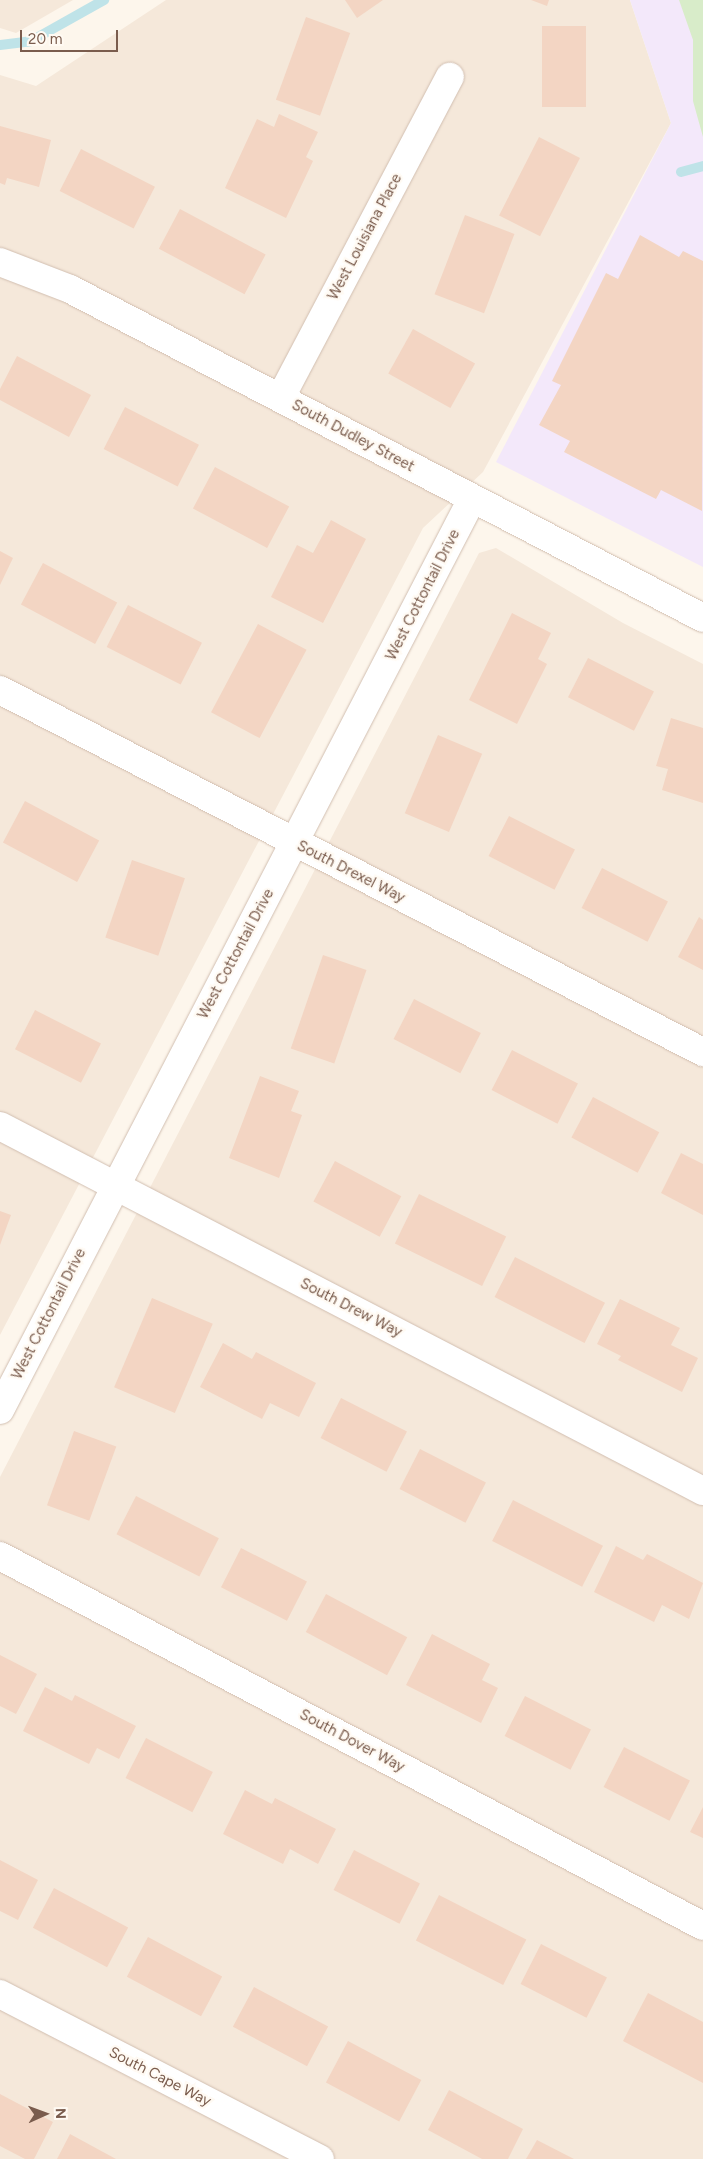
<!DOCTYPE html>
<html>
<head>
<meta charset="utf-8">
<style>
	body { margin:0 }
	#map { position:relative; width:703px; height:2159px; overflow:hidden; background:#fdf6ec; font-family:Figtree,sans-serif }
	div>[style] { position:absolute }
	.residential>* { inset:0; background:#f5e8da }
	.education>* { inset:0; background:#f3e8fa }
	.green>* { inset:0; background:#d8ecc9 }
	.stream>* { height:10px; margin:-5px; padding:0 5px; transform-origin:5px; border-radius:5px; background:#bfe3e8 }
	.building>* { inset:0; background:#f3d5c3; transform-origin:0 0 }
	.roads { filter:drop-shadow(0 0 1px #d1beb0) drop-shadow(0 0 1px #d1beb0) }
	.minor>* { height:28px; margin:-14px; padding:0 14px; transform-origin:14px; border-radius:14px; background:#fff }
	span { translate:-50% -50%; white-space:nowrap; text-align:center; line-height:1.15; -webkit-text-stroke:4.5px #fffaf3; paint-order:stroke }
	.street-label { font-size:15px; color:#7a5c4d }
	.north { position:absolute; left:20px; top:2089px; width:50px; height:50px; -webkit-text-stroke:4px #fffaf3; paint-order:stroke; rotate:88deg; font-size:14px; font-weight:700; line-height:20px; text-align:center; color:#7a5c4d }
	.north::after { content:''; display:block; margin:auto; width:18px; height:22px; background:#7a5c4d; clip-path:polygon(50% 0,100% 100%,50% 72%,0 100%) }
	.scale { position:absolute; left:20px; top:30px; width:98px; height:22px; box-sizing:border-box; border:2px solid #7a5c4d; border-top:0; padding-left:6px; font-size:15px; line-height:18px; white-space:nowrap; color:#7a5c4d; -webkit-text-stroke:4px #fffaf3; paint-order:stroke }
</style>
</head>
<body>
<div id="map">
	<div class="residential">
		<i style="clip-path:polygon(0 0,73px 0,16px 33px,0 28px)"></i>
		<i style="clip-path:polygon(166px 0,630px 0,671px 123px,483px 472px,423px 528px,0 1335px,0 75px,36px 86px)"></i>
		<i style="clip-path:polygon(496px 548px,623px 623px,703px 664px,703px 2159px,0 2159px,0 1477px,479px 553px)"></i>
	</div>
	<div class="education">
		<i style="clip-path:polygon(630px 0,703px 0,703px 567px,496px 462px,671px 123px)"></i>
	</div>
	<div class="green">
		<i style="clip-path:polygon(679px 0,703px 0,703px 137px,693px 101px,693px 40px)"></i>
	</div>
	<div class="stream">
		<i style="left:0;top:45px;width:31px;rotate:-7deg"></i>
		<i style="left:31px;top:41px;width:84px;rotate:-29.3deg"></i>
		<i style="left:681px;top:172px;width:23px;rotate:-15deg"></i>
	</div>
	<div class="building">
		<i style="clip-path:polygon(345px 0,383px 0,357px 18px)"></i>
		<i style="clip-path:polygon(531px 0,549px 0,547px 6px)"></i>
		<i style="left:306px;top:17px;width:47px;height:88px;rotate:20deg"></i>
		<i style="left:586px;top:26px;width:81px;height:44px;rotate:90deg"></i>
		<i style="clip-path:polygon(279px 114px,318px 132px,306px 157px,313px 161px,286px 218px,225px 188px,257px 119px,274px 127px)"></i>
		<i style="clip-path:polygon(0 126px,51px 140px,39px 187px,7px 178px,5px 185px,0 183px)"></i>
		<i style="left:539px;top:137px;width:46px;height:88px;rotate:27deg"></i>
		<i style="left:81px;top:149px;width:83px;height:47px;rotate:27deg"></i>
		<i style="left:180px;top:209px;width:97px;height:45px;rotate:28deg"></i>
		<i style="left:465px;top:215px;width:53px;height:85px;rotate:21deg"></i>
		<i style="clip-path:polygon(640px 235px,679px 257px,683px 251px,703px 261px,702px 511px,661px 490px,656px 499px,564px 452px,570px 441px,539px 425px,561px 385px,552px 381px,606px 273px,618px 279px)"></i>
		<i style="left:413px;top:329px;width:71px;height:51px;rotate:29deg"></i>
		<i style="clip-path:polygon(17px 356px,91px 395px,69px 437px,0 400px,0 389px)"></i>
		<i style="left:125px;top:407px;width:83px;height:47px;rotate:27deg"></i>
		<i style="left:215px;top:467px;width:84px;height:47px;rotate:28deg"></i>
		<i style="clip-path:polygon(331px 520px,366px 539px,323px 623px,271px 597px,297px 545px,313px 553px)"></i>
		<i style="clip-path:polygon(0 551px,13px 558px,0 585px)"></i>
		<i style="left:43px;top:563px;width:84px;height:47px;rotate:28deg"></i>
		<i style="left:128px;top:605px;width:83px;height:47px;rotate:27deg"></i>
		<i style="clip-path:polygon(512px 613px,551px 633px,538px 659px,547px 664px,517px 724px,469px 700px)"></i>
		<i style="left:258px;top:624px;width:55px;height:100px;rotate:28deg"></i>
		<i style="left:588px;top:658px;width:74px;height:44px;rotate:27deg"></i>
		<i style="clip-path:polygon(671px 718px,703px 728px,703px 803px,662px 790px,668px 769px,656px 766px)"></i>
		<i style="left:438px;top:735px;width:48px;height:85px;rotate:23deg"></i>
		<i style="left:25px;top:801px;width:84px;height:47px;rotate:28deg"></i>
		<i style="left:509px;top:816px;width:74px;height:45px;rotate:27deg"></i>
		<i style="left:132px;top:860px;width:56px;height:82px;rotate:19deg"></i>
		<i style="left:602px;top:868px;width:74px;height:45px;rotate:27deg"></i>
		<i style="clip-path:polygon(699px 917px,703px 920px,703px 970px,678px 957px)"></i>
		<i style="left:323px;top:955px;width:46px;height:99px;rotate:19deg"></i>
		<i style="left:414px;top:999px;width:75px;height:45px;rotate:27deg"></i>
		<i style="left:35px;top:1010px;width:74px;height:44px;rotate:27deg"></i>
		<i style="left:512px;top:1050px;width:74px;height:45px;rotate:27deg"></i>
		<i style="clip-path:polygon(260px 1076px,299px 1091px,291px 1111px,302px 1115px,279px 1178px,229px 1158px)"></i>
		<i style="left:593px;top:1097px;width:75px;height:46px;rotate:28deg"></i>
		<i style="clip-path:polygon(681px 1153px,703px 1164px,703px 1215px,661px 1193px)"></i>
		<i style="left:335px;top:1161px;width:75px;height:46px;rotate:28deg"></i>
		<i style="left:419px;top:1194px;width:97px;height:55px;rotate:26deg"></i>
		<i style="clip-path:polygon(0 1211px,11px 1215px,0 1245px)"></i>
		<i style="left:515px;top:1257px;width:101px;height:45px;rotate:27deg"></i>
		<i style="left:152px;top:1298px;width:66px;height:97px;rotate:23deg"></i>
		<i style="clip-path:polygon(620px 1299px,680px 1328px,671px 1345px,698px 1358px,682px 1392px,618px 1360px,621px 1356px,597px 1344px)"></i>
		<i style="clip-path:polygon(223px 1343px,252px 1359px,256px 1352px,316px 1383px,299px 1417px,270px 1403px,262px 1419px,200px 1387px)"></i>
		<i style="left:341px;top:1398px;width:74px;height:45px;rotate:27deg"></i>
		<i style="left:74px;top:1431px;width:45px;height:79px;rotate:20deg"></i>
		<i style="left:420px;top:1449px;width:74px;height:45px;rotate:27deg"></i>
		<i style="left:136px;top:1496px;width:93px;height:43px;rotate:27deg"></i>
		<i style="left:513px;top:1500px;width:101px;height:46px;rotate:27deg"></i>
		<i style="clip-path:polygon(616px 1546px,643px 1560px,647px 1554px,703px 1583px,689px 1619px,662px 1605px,654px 1622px,594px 1592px)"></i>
		<i style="left:241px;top:1548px;width:74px;height:44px;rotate:27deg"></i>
		<i style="left:326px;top:1594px;width:92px;height:43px;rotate:28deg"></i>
		<i style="clip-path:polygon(432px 1634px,490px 1664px,482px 1680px,498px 1688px,481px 1723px,406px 1685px)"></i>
		<i style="clip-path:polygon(0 1655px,37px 1674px,16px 1714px,0 1706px)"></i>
		<i style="clip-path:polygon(45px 1687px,72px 1701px,75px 1695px,136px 1726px,119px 1759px,97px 1748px,89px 1764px,23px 1731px)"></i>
		<i style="left:525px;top:1696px;width:74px;height:45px;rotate:27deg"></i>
		<i style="left:146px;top:1738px;width:75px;height:45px;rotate:27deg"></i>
		<i style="left:624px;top:1747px;width:74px;height:45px;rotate:27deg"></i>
		<i style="clip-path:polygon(245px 1790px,272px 1804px,275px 1798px,336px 1829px,318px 1864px,290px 1849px,283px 1864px,223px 1834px)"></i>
		<i style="clip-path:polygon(703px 1807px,703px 1838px,690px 1832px)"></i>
		<i style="left:354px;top:1850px;width:74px;height:45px;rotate:27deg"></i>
		<i style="clip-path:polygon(0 1860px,38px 1880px,18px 1920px,0 1911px)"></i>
		<i style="left:54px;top:1888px;width:84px;height:45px;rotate:28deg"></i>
		<i style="left:439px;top:1895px;width:98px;height:51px;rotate:27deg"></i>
		<i style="left:148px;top:1937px;width:84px;height:45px;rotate:28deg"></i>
		<i style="left:541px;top:1944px;width:74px;height:45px;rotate:27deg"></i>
		<i style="left:254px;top:1987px;width:84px;height:45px;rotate:28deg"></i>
		<i style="clip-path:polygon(648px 1993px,703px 2022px,703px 2083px,623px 2041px)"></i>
		<i style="left:348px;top:2041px;width:83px;height:47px;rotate:28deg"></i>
		<i style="clip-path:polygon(449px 2090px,523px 2129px,508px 2159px,482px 2159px,428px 2130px)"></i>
		<i style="clip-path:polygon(0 2094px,53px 2122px,34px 2159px,25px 2159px,0 2146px)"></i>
		<i style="clip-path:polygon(70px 2134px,116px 2159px,57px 2159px)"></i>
		<i style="clip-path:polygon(537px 2140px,574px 2159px,526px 2159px)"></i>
	</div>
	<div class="roads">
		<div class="minor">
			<i style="left:0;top:262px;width:75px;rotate:21.1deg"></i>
			<i style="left:70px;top:289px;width:713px;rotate:27.46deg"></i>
			<i style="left:281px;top:397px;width:362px;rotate:-62.2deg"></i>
			<i style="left:0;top:690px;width:791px;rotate:27.25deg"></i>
			<i style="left:0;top:1126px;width:792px;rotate:27.44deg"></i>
			<i style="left:0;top:1410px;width:1026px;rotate:-62.61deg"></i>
			<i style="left:0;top:1556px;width:794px;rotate:27.76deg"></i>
			<i style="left:0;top:1994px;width:360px;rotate:27.3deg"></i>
		</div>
	</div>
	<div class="street-label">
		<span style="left:365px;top:237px;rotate:-62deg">West Louisiana Place</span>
		<span style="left:353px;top:436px;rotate:28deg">South Dudley Street</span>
		<span style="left:423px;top:595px;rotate:-63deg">West Cottontail Drive</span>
		<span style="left:351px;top:872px;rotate:27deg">South Drexel Way</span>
		<span style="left:236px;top:954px;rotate:-62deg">West Cottontail Drive</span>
		<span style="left:351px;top:1308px;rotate:27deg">South Drew Way</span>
		<span style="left:49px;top:1314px;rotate:-63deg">West Cottontail Drive</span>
		<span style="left:352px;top:1741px;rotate:28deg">South Dover Way</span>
		<span style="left:160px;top:2077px;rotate:27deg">South Cape Way</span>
	</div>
	<div class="north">N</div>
	<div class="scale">20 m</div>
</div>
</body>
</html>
